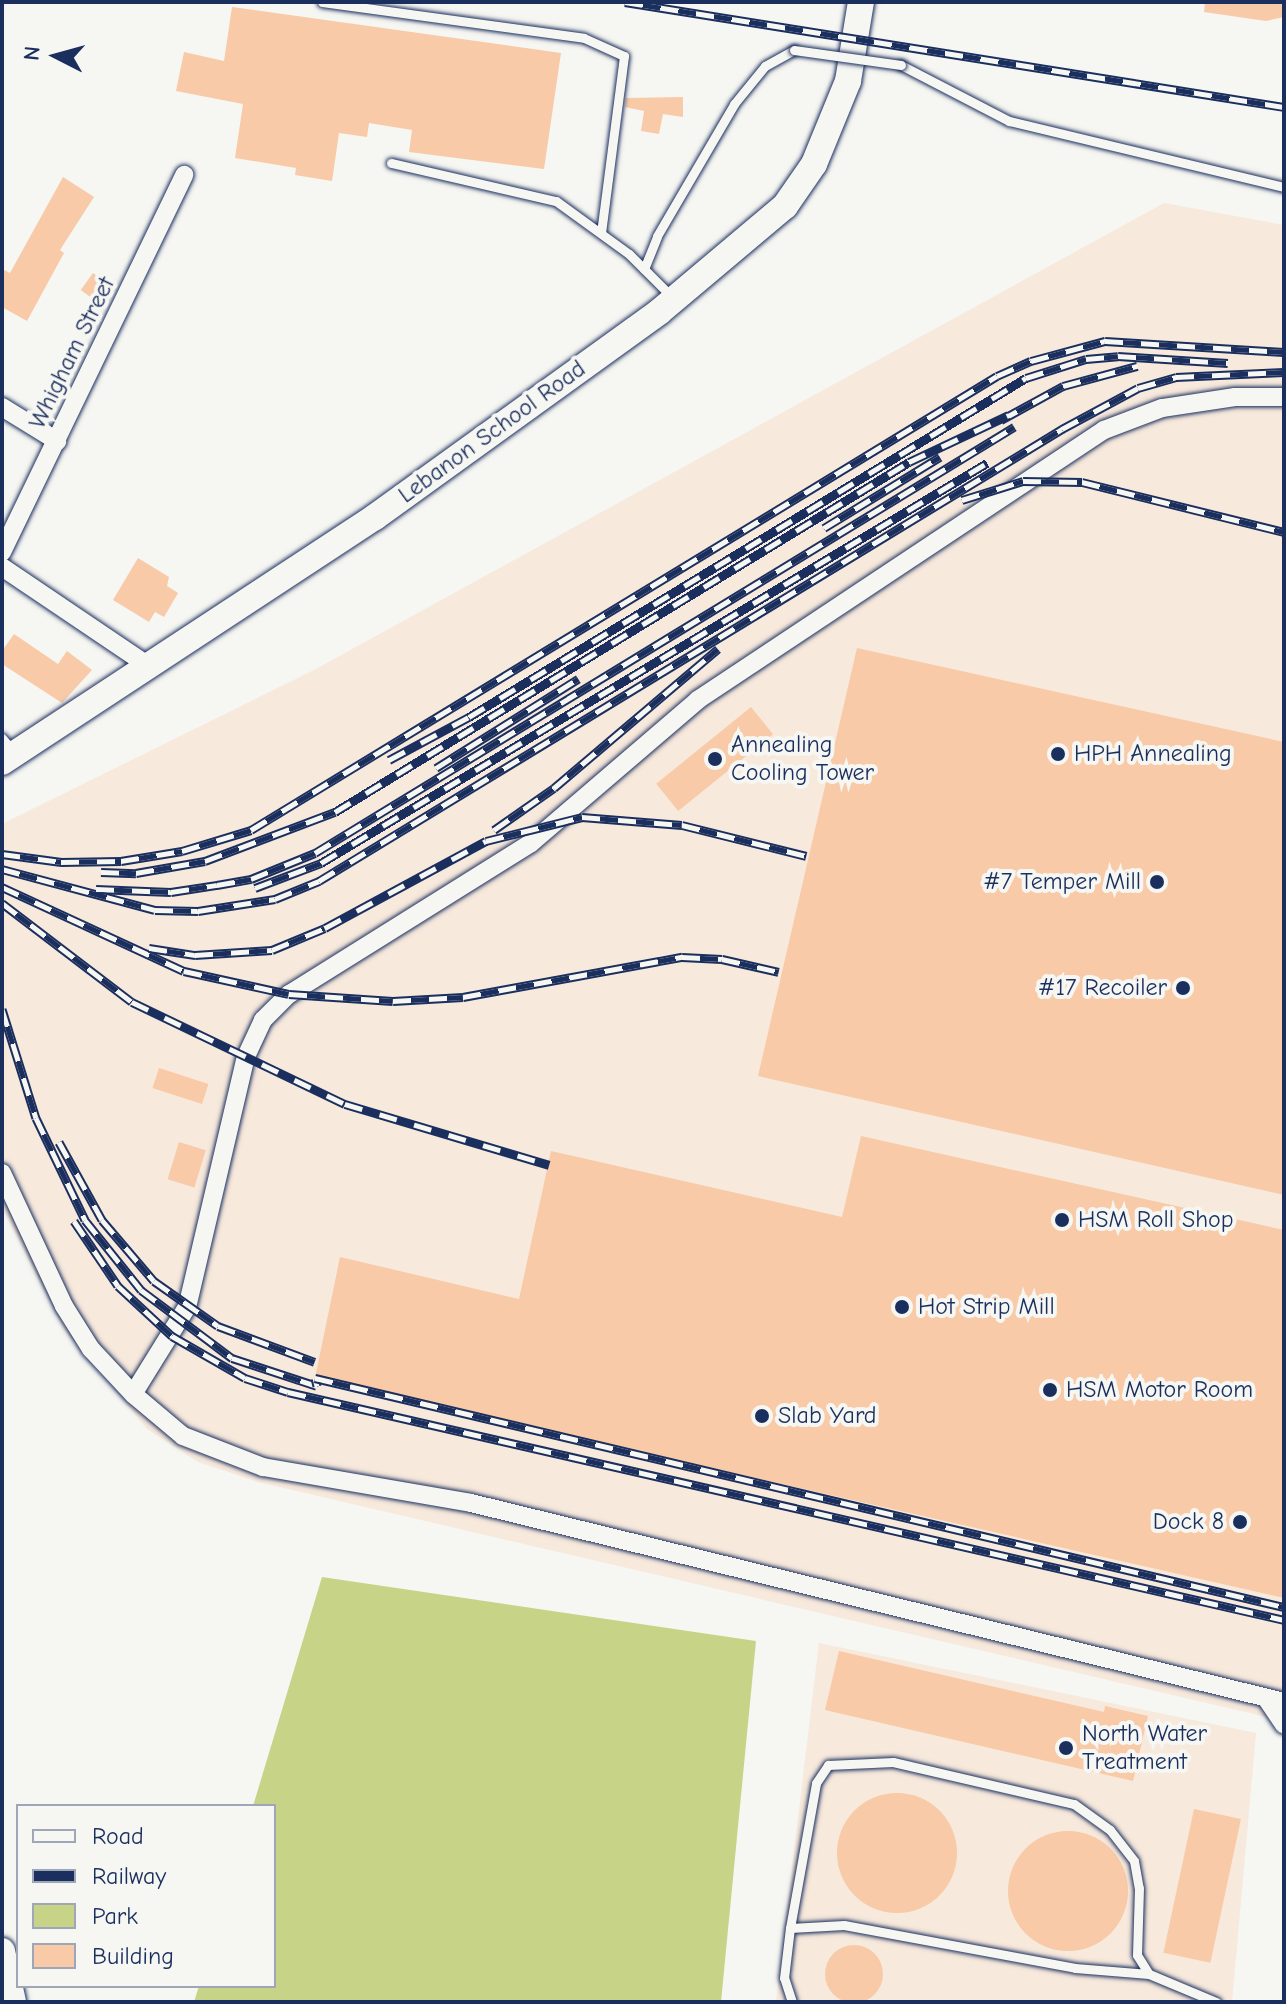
<!DOCTYPE html>
<html>
<head>
<meta charset="utf-8">
<style>
	body { margin:0 }
	#map { position:relative; width:1286px; height:2004px; overflow:hidden; background:#f6f6f2; font-family:"Comic Neue",sans-serif }
	div>[style] { position:absolute }
	.built>* { inset:0; background:#f7e9dc }
	.green>* { inset:0; background:#c7d488 }
	.building>* { inset:0; background:#f8caa7; transform-origin:0 0 }
	.round { border-radius:50% }
	.roads { filter:drop-shadow(0 0 2px #1b2f5e) drop-shadow(0 0 2px #1b2f5e) }
	.lane>* { height:9px; margin:-4.5px; padding:0 4.5px; transform-origin:4.5px; border-radius:4.5px; background:#f6f6f2 }
	.street>* { height:18px; margin:-9px; padding:0 9px; transform-origin:9px; border-radius:9px; background:#f6f6f2 }
	.secondary>* { height:26px; margin:-13px; padding:0 13px; transform-origin:13px; border-radius:13px; background:#f6f6f2 }
	.rail>* { height:9px; margin-top:-4.5px; transform-origin:0; background:repeating-linear-gradient(90deg,#f6f6f2 0 18px,#1b2f5e 0 36px); box-sizing:border-box; border-block:2px solid #1b2f5e }
	.bridges { filter:drop-shadow(0 0 2px #1b2f5e) drop-shadow(0 0 2px #1b2f5e) }
	.lane-bridge>* { height:9px; margin:-4.5px; padding:0 4.5px; transform-origin:4.5px; border-radius:4.5px; background:#f6f6f2 }
	.dots>* { width:22px; height:22px; translate:-50% -50%; box-sizing:border-box; border:4px solid #f6f6f2; border-radius:50% }
	span { translate:-50% -50%; white-space:nowrap; text-align:center; line-height:1.15; -webkit-text-stroke:8px #f6f6f2; paint-order:stroke }
	.street-label { font-size:24px; color:#1b2f5e }
	.poi-label { font-size:24px; color:#1b2f5e }
	.left { translate:0 -50%; text-align:left }
	.right { translate:-100% -50%; text-align:right }
	.frame { position:absolute; inset:0; border:4px solid #1b2f5e; pointer-events:none }
	.legend { position:absolute; left:16px; top:1804px; width:260px; height:184px; box-sizing:border-box; background:#f6f6f2; border:2px solid #9ea6b7; margin:0; padding:10px 14px; list-style:none; font-size:24px; color:#1b2f5e }
	.legend li { display:flex; align-items:center; gap:16px; height:40px }
	.legend b { width:40px; border:2px solid #9ea6b7 }
	.north { position:absolute; left:16px; top:16px; width:80px; height:80px; -webkit-text-stroke:6px #f6f6f2; paint-order:stroke; rotate:276deg; font-size:22px; font-weight:700; line-height:32px; text-align:center; color:#1b2f5e }
	.north::after { content:''; display:block; margin:auto; width:28px; height:36px; background:#1b2f5e; clip-path:polygon(50% 0,100% 100%,50% 72%,0 100%) }
</style>
</head>
<body>
<div id="map">
	<div class="built">
		<i style="clip-path:polygon(1164px 203px,1284px 225px,1284px 1721px,258px 1482px,198px 1462px,147px 1429px,64px 1329px,2px 1208px,2px 824px,314px 670px)"></i>
		<i style="clip-path:polygon(819px 1643px,1256px 1733px,1232px 2002px,776px 2001px)"></i>
	</div>
	<div class="green">
		<i style="clip-path:polygon(322px 1577px,756px 1641px,721px 2002px,194px 2002px,199px 1986px,274px 1986px,274px 1806px,253px 1806px)"></i>
	</div>
	<div class="building">
		<i style="clip-path:polygon(1205px 2px,1284px 2px,1284px 17px,1266px 21px,1204px 12px)"></i>
		<i style="clip-path:polygon(232px 7px,561px 53px,544px 169px,409px 152px,412px 130px,369px 123px,367px 137px,339px 133px,332px 181px,295px 175px,296px 168px,235px 158px,243px 104px,176px 91px,184px 52px,224px 61px)"></i>
		<i style="clip-path:polygon(683px 97px,683px 117px,663px 114px,659px 134px,641px 131px,644px 111px,625px 107px,626px 98px)"></i>
		<i style="clip-path:polygon(63px 177px,94px 197px,60px 250px,64px 253px,27px 321px,2px 307px,2px 269px,10px 273px)"></i>
		<i style="left:93px;top:273px;width:22px;height:21px;rotate:36deg"></i>
		<i style="clip-path:polygon(138px 558px,169px 577px,167px 586px,178px 593px,164px 617px,155px 612px,149px 622px,113px 600px)"></i>
		<i style="clip-path:polygon(14px 634px,58px 664px,67px 651px,92px 670px,62px 703px,2px 664px,2px 651px)"></i>
		<i style="clip-path:polygon(857px 648px,1284px 742px,1284px 1195px,758px 1076px)"></i>
		<i style="left:751px;top:707px;width:35px;height:122px;rotate:51deg"></i>
		<i style="left:159px;top:1068px;width:52px;height:21px;rotate:18deg"></i>
		<i style="clip-path:polygon(861px 1136px,1284px 1230px,1284px 1598px,315px 1378px,340px 1257px,519px 1299px,551px 1151px,842px 1217px)"></i>
		<i style="left:179px;top:1142px;width:28px;height:39px;rotate:17deg"></i>
		<i style="clip-path:polygon(839px 1651px,1104px 1712px,1105px 1706px,1148px 1716px,1133px 1781px,825px 1710px)"></i>
		<i class="round" style="left:837px;top:1793px;width:120px;height:120px"></i>
		<i style="left:1194px;top:1809px;width:48px;height:147px;rotate:12deg"></i>
		<i class="round" style="left:1008px;top:1831px;width:120px;height:120px"></i>
		<i class="round" style="left:825px;top:1945px;width:58px;height:58px"></i>
	</div>
	<div class="roads">
		<div class="lane">
			<i style="left:322px;top:2px;width:264px;rotate:7.8deg"></i>
			<i style="left:584px;top:38px;width:44px;rotate:24.2deg"></i>
			<i style="left:624px;top:56px;width:178px;rotate:97.4deg"></i>
			<i style="left:901px;top:65px;width:122px;rotate:27.4deg"></i>
			<i style="left:1009px;top:121px;width:283px;rotate:13.5deg"></i>
			<i style="left:391px;top:163px;width:169px;rotate:13deg"></i>
			<i style="left:556px;top:201px;width:90px;rotate:36deg"></i>
			<i style="left:629px;top:254px;width:61px;rotate:45deg"></i>
			<i style="left:644px;top:269px;width:35px;rotate:-68deg"></i>
			<i style="left:657px;top:236px;width:153px;rotate:-59.7deg"></i>
			<i style="left:734px;top:104px;width:49px;rotate:-50.8deg"></i>
			<i style="left:765px;top:66px;width:33px;rotate:-29deg"></i>
			<i style="left:2px;top:738px;width:18px;rotate:49deg"></i>
			<i style="left:790px;top:1928px;width:147px;rotate:-79.8deg"></i>
			<i style="left:816px;top:1783px;width:22px;rotate:-56deg"></i>
			<i style="left:828px;top:1765px;width:65px;rotate:-2.6deg"></i>
			<i style="left:893px;top:1762px;width:186px;rotate:13.1deg"></i>
			<i style="left:1074px;top:1804px;width:44px;rotate:35.8deg"></i>
			<i style="left:1110px;top:1830px;width:39px;rotate:52deg"></i>
			<i style="left:1134px;top:1861px;width:27px;rotate:80deg"></i>
			<i style="left:1139px;top:1888px;width:67px;rotate:91.7deg"></i>
			<i style="left:1137px;top:1955px;width:22px;rotate:58deg"></i>
			<i style="left:1149px;top:1974px;width:73px;rotate:22.7deg"></i>
			<i style="left:792px;top:2002px;width:25px;rotate:-108deg"></i>
			<i style="left:784px;top:1978px;width:50px;rotate:-83.2deg"></i>
			<i style="left:790px;top:1928px;width:54px;rotate:-3.2deg"></i>
			<i style="left:844px;top:1925px;width:235px;rotate:10.5deg"></i>
			<i style="left:1075px;top:1968px;width:74px;rotate:4.6deg"></i>
		</div>
		<div class="street">
			<i style="left:1284px;top:397px;width:49px;rotate:180deg"></i>
			<i style="left:1235px;top:397px;width:74px;rotate:171.4deg"></i>
			<i style="left:1162px;top:408px;width:62px;rotate:159.2deg"></i>
			<i style="left:1104px;top:430px;width:488px;rotate:146.4deg"></i>
			<i style="left:698px;top:700px;width:220px;rotate:139.4deg"></i>
			<i style="left:531px;top:843px;width:285px;rotate:148deg"></i>
			<i style="left:289px;top:994px;width:37px;rotate:135deg"></i>
			<i style="left:263px;top:1020px;width:40px;rotate:115deg"></i>
			<i style="left:246px;top:1056px;width:258px;rotate:103.2deg"></i>
			<i style="left:187px;top:1307px;width:102px;rotate:121.8deg"></i>
			<i style="left:133px;top:1394px;width:65px;rotate:40deg"></i>
			<i style="left:183px;top:1436px;width:86px;rotate:21.2deg"></i>
			<i style="left:263px;top:1467px;width:211px;rotate:9.8deg"></i>
			<i style="left:471px;top:1503px;width:837px;rotate:13.75deg"></i>
			<i style="left:2px;top:407px;width:65px;rotate:31.7deg"></i>
			<i style="left:2px;top:552px;width:419px;rotate:-64.2deg"></i>
			<i style="left:2px;top:567px;width:179px;rotate:34deg"></i>
			<i style="left:2px;top:1173px;width:147px;rotate:65deg"></i>
			<i style="left:64px;top:1306px;width:51px;rotate:57.9deg"></i>
			<i style="left:91px;top:1349px;width:62px;rotate:47deg"></i>
			<i style="left:1266px;top:1698px;width:32px;rotate:56deg"></i>
		</div>
		<div class="secondary">
			<i style="left:2px;top:762px;width:446px;rotate:-33.3deg"></i>
			<i style="left:375px;top:517px;width:350px;rotate:-35.8deg"></i>
			<i style="left:659px;top:312px;width:165px;rotate:-40.1deg"></i>
			<i style="left:785px;top:206px;width:51px;rotate:-55.4deg"></i>
			<i style="left:814px;top:164px;width:90px;rotate:-67.7deg"></i>
			<i style="left:848px;top:81px;width:80px;rotate:-80.7deg"></i>
			<i style="left:2px;top:1951px;width:52px;rotate:77.8deg"></i>
		</div>
	</div>
	<div class="rail">
		<i style="left:625px;top:2px;width:667px;rotate:9.05deg"></i>
		<i style="left:1001px;top:420px;width:71px;rotate:-28.7deg"></i>
		<i style="left:1063px;top:386px;width:77px;rotate:-15.1deg"></i>
		<i style="left:962px;top:500px;width:64px;rotate:-17.3deg"></i>
		<i style="left:1023px;top:481px;width:59px;rotate:1deg"></i>
		<i style="left:1082px;top:482px;width:208px;rotate:13.9deg"></i>
		<i style="left:824px;top:528px;width:136px;rotate:-31.5deg"></i>
		<i style="left:389px;top:760px;width:91px;rotate:-28.3deg"></i>
		<i style="left:469px;top:717px;width:652px;rotate:-31.33deg"></i>
		<i style="left:1026px;top:378px;width:63px;rotate:-17.6deg"></i>
		<i style="left:1086px;top:359px;width:32px;rotate:-5deg"></i>
		<i style="left:1118px;top:356px;width:110px;rotate:3.6deg"></i>
		<i style="left:436px;top:768px;width:168px;rotate:-32.1deg"></i>
		<i style="left:494px;top:830px;width:73px;rotate:-35deg"></i>
		<i style="left:554px;top:788px;width:215px;rotate:-40.3deg"></i>
		<i style="left:2px;top:854px;width:60px;rotate:7.7deg"></i>
		<i style="left:61px;top:862px;width:60px;rotate:-1deg"></i>
		<i style="left:121px;top:861px;width:62px;rotate:-9.3deg"></i>
		<i style="left:182px;top:851px;width:72px;rotate:-16.9deg"></i>
		<i style="left:251px;top:830px;width:873px;rotate:-31.32deg"></i>
		<i style="left:997px;top:376px;width:37px;rotate:-24deg"></i>
		<i style="left:1031px;top:361px;width:77px;rotate:-15.1deg"></i>
		<i style="left:1105px;top:341px;width:179px;rotate:3.5deg"></i>
		<i style="left:2px;top:869px;width:158px;rotate:15deg"></i>
		<i style="left:155px;top:910px;width:43px;rotate:1.3deg"></i>
		<i style="left:198px;top:911px;width:78px;rotate:-8.9deg"></i>
		<i style="left:275px;top:899px;width:48px;rotate:-22.2deg"></i>
		<i style="left:319px;top:881px;width:870px;rotate:-31.31deg"></i>
		<i style="left:1062px;top:429px;width:86px;rotate:-28.3deg"></i>
		<i style="left:1138px;top:388px;width:40px;rotate:-16deg"></i>
		<i style="left:1176px;top:377px;width:108px;rotate:-2.7deg"></i>
		<i style="left:101px;top:872px;width:35px;rotate:2deg"></i>
		<i style="left:136px;top:873px;width:70px;rotate:-9.9deg"></i>
		<i style="left:205px;top:861px;width:139px;rotate:-20.7deg"></i>
		<i style="left:335px;top:812px;width:672px;rotate:-31.37deg"></i>
		<i style="left:909px;top:462px;width:110px;rotate:-25.2deg"></i>
		<i style="left:2px;top:887px;width:200px;rotate:24.8deg"></i>
		<i style="left:184px;top:971px;width:107px;rotate:12.4deg"></i>
		<i style="left:289px;top:994px;width:104px;rotate:3.9deg"></i>
		<i style="left:393px;top:1001px;width:70px;rotate:-3.3deg"></i>
		<i style="left:463px;top:997px;width:223px;rotate:-10.4deg"></i>
		<i style="left:682px;top:957px;width:40px;rotate:2.9deg"></i>
		<i style="left:722px;top:959px;width:58px;rotate:12.8deg"></i>
		<i style="left:255px;top:888px;width:71px;rotate:-20.7deg"></i>
		<i style="left:321px;top:863px;width:777px;rotate:-30.99deg"></i>
		<i style="left:96px;top:889px;width:75px;rotate:2.3deg"></i>
		<i style="left:171px;top:892px;width:47px;rotate:-8.7deg"></i>
		<i style="left:217px;top:885px;width:35px;rotate:-10deg"></i>
		<i style="left:251px;top:879px;width:69px;rotate:-22.1deg"></i>
		<i style="left:315px;top:853px;width:819px;rotate:-31.36deg"></i>
		<i style="left:2px;top:903px;width:163px;rotate:37.3deg"></i>
		<i style="left:132px;top:1002px;width:236px;rotate:25.6deg"></i>
		<i style="left:345px;top:1104px;width:213px;rotate:16.6deg"></i>
		<i style="left:149px;top:948px;width:47px;rotate:8.7deg"></i>
		<i style="left:195px;top:955px;width:77px;rotate:-3.7deg"></i>
		<i style="left:272px;top:950px;width:57px;rotate:-22.5deg"></i>
		<i style="left:325px;top:928px;width:183px;rotate:-28.4deg"></i>
		<i style="left:486px;top:841px;width:99px;rotate:-14deg"></i>
		<i style="left:582px;top:817px;width:100px;rotate:4.6deg"></i>
		<i style="left:682px;top:825px;width:128px;rotate:14deg"></i>
		<i style="left:2px;top:1009px;width:114px;rotate:72.7deg"></i>
		<i style="left:36px;top:1118px;width:113px;rotate:64.3deg"></i>
		<i style="left:85px;top:1220px;width:90px;rotate:51.3deg"></i>
		<i style="left:141px;top:1290px;width:114px;rotate:36.8deg"></i>
		<i style="left:232px;top:1358px;width:89px;rotate:18.2deg"></i>
		<i style="left:317px;top:1386px;width:8px;rotate:-104deg"></i>
		<i style="left:315px;top:1378px;width:996px;rotate:13.3deg"></i>
		<i style="left:59px;top:1142px;width:89px;rotate:61.1deg"></i>
		<i style="left:102px;top:1220px;width:80px;rotate:49.6deg"></i>
		<i style="left:154px;top:1281px;width:78px;rotate:35.1deg"></i>
		<i style="left:218px;top:1326px;width:103px;rotate:20.4deg"></i>
		<i style="left:74px;top:1221px;width:78px;rotate:55.9deg"></i>
		<i style="left:118px;top:1286px;width:74px;rotate:42.8deg"></i>
		<i style="left:172px;top:1336px;width:84px;rotate:29.9deg"></i>
		<i style="left:245px;top:1378px;width:45px;rotate:18deg"></i>
		<i style="left:288px;top:1392px;width:1022px;rotate:12.89deg"></i>
	</div>
	<div class="bridges">
		<div class="lane-bridge">
			<i style="left:794px;top:50px;width:108px;rotate:8deg"></i>
		</div>
	</div>
	<div class="dots">
		<i style="left:1058px;top:754px;background:#1b2f5e"></i>
		<i style="left:715px;top:759px;background:#1b2f5e"></i>
		<i style="left:1157px;top:882px;background:#1b2f5e"></i>
		<i style="left:1183px;top:988px;background:#1b2f5e"></i>
		<i style="left:1062px;top:1220px;background:#1b2f5e"></i>
		<i style="left:902px;top:1307px;background:#1b2f5e"></i>
		<i style="left:1050px;top:1390px;background:#1b2f5e"></i>
		<i style="left:762px;top:1416px;background:#1b2f5e"></i>
		<i style="left:1240px;top:1522px;background:#1b2f5e"></i>
		<i style="left:1066px;top:1748px;background:#1b2f5e"></i>
	</div>
	<div class="street-label">
		<span style="left:72px;top:353px;rotate:-64deg">Whigham Street</span>
		<span style="left:492px;top:432px;rotate:-36deg">Lebanon School Road</span>
	</div>
	<div class="poi-label">
		<span class="left" style="left:731px;top:759px">Annealing<br>Cooling Tower</span>
		<span class="left" style="left:1074px;top:754px">HPH Annealing</span>
		<span class="right" style="left:1141px;top:882px">#7 Temper Mill</span>
		<span class="right" style="left:1167px;top:988px">#17 Recoiler</span>
		<span class="left" style="left:1078px;top:1220px">HSM Roll Shop</span>
		<span class="left" style="left:918px;top:1307px">Hot Strip Mill</span>
		<span class="left" style="left:1066px;top:1390px">HSM Motor Room</span>
		<span class="left" style="left:778px;top:1416px">Slab Yard</span>
		<span class="right" style="left:1224px;top:1522px">Dock 8</span>
		<span class="left" style="left:1082px;top:1748px">North Water<br>Treatment</span>
	</div>
	<div class="frame"></div>
	<ul class="legend">
	<li><b style="height:10px;background:#f6f6f2"></b>Road</li>
	<li><b style="height:10px;background:#1b2f5e"></b>Railway</li>
	<li><b style="height:22px;background:#c7d488"></b>Park</li>
	<li><b style="height:22px;background:#f8caa7"></b>Building</li>
	</ul>
	<div class="north">N</div>
</div>
</body>
</html>
